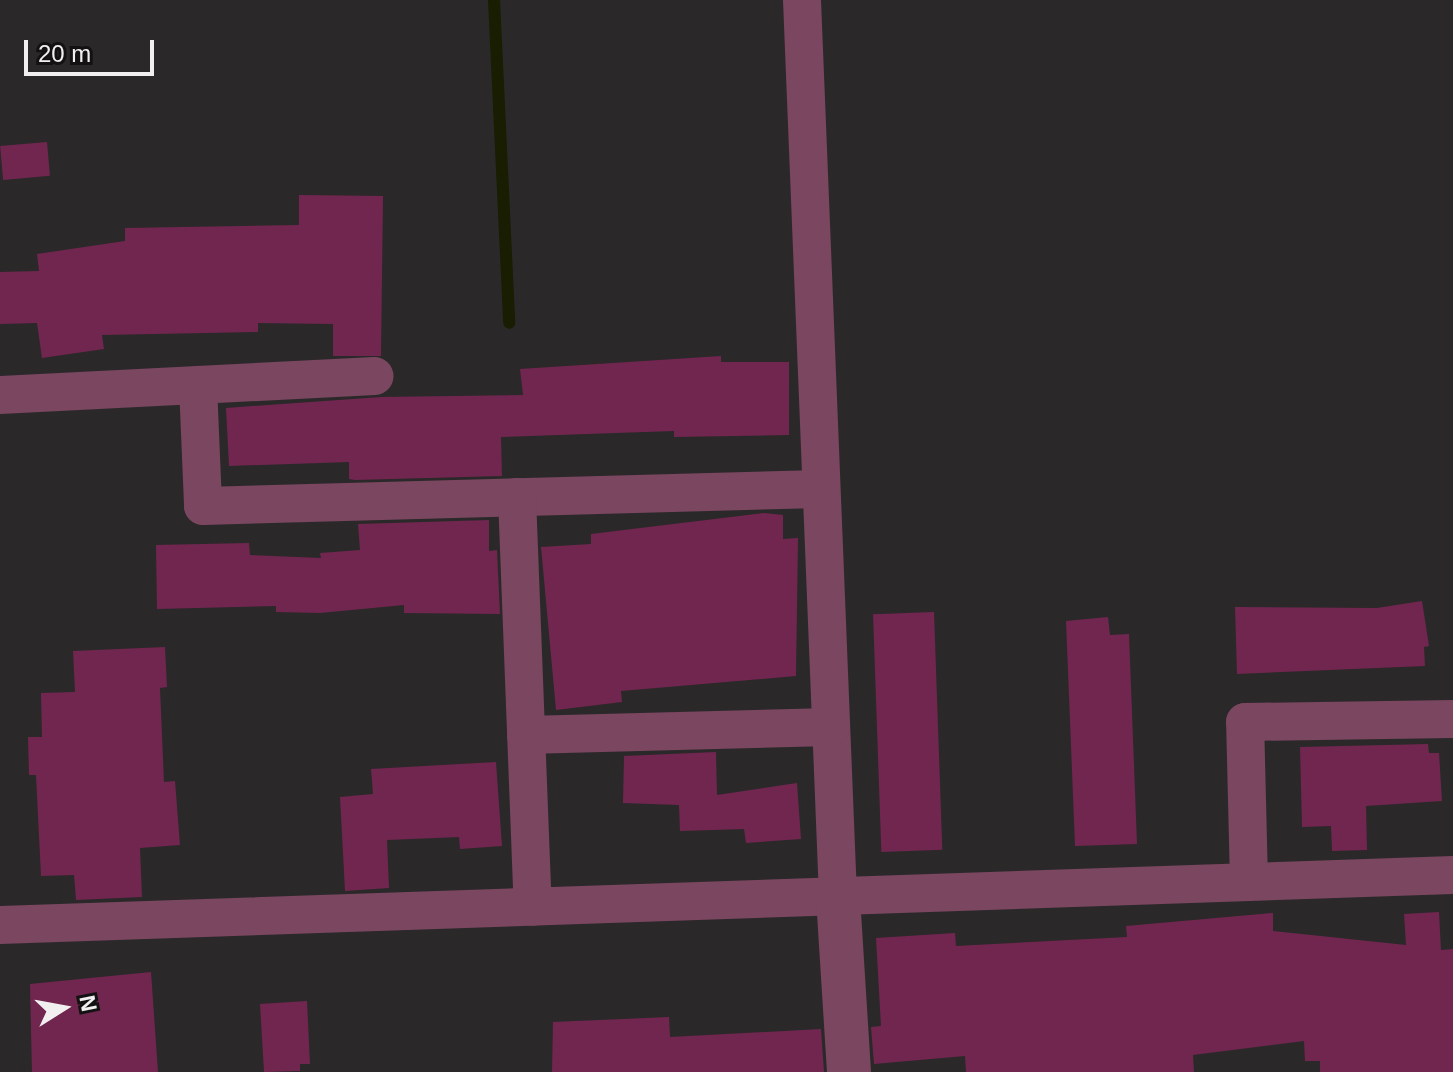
<!DOCTYPE html>
<html>
<head>
<meta charset="utf-8">
<style>
	body { margin:0 }
	#map { position:relative; width:1453px; height:1072px; overflow:hidden; background:#2b2829; font-family:Arial,sans-serif }
	div>[style] { position:absolute }
	.stream>* { height:12px; margin:-6px; padding:0 6px; transform-origin:6px; border-radius:6px; background:#191d02 }
	.building>* { inset:0; background:#712650; transform-origin:0 0 }
	.minor>* { height:38px; margin:-19px; padding:0 19px; transform-origin:19px; border-radius:19px; background:#7a4660 }
	.tertiary>* { height:44px; margin:-22px; padding:0 22px; transform-origin:22px; border-radius:22px; background:#7a4660 }
	span { translate:-50% -50%; white-space:nowrap; text-align:center; line-height:1.15; -webkit-text-stroke:6px #131112; paint-order:stroke }
	.north { position:absolute; left:24px; top:968px; width:80px; height:80px; -webkit-text-stroke:6px #131112; paint-order:stroke; rotate:79deg; font-size:22px; font-weight:700; line-height:32px; text-align:center; color:#f1eff0 }
	.north::after { content:''; display:block; margin:auto; width:28px; height:36px; background:#f1eff0; clip-path:polygon(50% 0,100% 100%,50% 72%,0 100%) }
	.scale { position:absolute; left:24px; top:40px; width:130px; height:36px; box-sizing:border-box; border:4px solid #f1eff0; border-top:0; padding-left:10px; font-size:24px; line-height:28px; white-space:nowrap; color:#f1eff0; -webkit-text-stroke:6px #131112; paint-order:stroke }
</style>
</head>
<body>
<div id="map">
	<div class="stream">
		<i style="left:494px;top:0;width:323px;rotate:87.3deg"></i>
	</div>
	<div class="building">
		<i style="left:47px;top:142px;width:34px;height:47px;rotate:85deg"></i>
		<i style="clip-path:polygon(299px 195px,383px 196px,381px 356px,333px 356px,333px 324px,258px 323px,258px 332px,102px 335px,104px 349px,42px 358px,37px 323px,0 324px,0 272px,39px 271px,37px 254px,125px 241px,125px 228px,299px 225px)"></i>
		<i style="clip-path:polygon(721px 356px,721px 362px,789px 362px,789px 435px,674px 437px,674px 431px,501px 437px,502px 476px,355px 480px,349px 479px,349px 462px,229px 466px,226px 408px,381px 397px,523px 395px,520px 369px)"></i>
		<i style="clip-path:polygon(764px 513px,783px 515px,783px 539px,798px 538px,796px 676px,621px 691px,622px 702px,556px 710px,541px 547px,591px 544px,591px 534px)"></i>
		<i style="clip-path:polygon(489px 520px,489px 551px,497px 550px,500px 614px,404px 613px,404px 605px,320px 613px,276px 612px,276px 606px,157px 609px,156px 545px,249px 543px,250px 555px,321px 558px,320px 553px,360px 550px,358px 524px)"></i>
		<i style="clip-path:polygon(1422px 601px,1429px 646px,1424px 647px,1425px 666px,1237px 674px,1235px 607px,1377px 608px)"></i>
		<i style="left:934px;top:612px;width:238px;height:61px;rotate:88deg"></i>
		<i style="clip-path:polygon(1108px 617px,1110px 635px,1129px 634px,1137px 844px,1075px 846px,1066px 621px)"></i>
		<i style="clip-path:polygon(165px 647px,167px 687px,160px 688px,164px 782px,175px 781px,180px 845px,140px 848px,142px 897px,76px 900px,74px 875px,41px 876px,36px 775px,29px 775px,28px 737px,42px 737px,41px 693px,75px 692px,73px 651px)"></i>
		<i style="clip-path:polygon(1428px 744px,1429px 753px,1439px 753px,1442px 801px,1366px 806px,1367px 850px,1332px 851px,1331px 826px,1302px 827px,1300px 747px)"></i>
		<i style="clip-path:polygon(716px 752px,717px 795px,797px 783px,801px 839px,746px 843px,744px 829px,680px 831px,679px 805px,623px 803px,624px 756px)"></i>
		<i style="clip-path:polygon(496px 762px,502px 846px,460px 849px,459px 837px,387px 840px,389px 888px,345px 891px,340px 797px,373px 794px,371px 769px)"></i>
		<i style="clip-path:polygon(1439px 912px,1441px 950px,1453px 949px,1453px 1072px,1320px 1072px,1320px 1061px,1305px 1061px,1304px 1041px,1193px 1055px,1194px 1072px,966px 1072px,965px 1056px,874px 1064px,871px 1027px,881px 1026px,876px 938px,955px 933px,956px 946px,1127px 937px,1126px 926px,1273px 913px,1273px 931px,1406px 945px,1404px 914px)"></i>
		<i style="clip-path:polygon(151px 972px,158px 1072px,32px 1072px,30px 984px)"></i>
		<i style="clip-path:polygon(307px 1001px,310px 1064px,300px 1064px,300px 1071px,264px 1072px,260px 1004px)"></i>
		<i style="clip-path:polygon(669px 1017px,670px 1037px,821px 1029px,824px 1072px,552px 1072px,553px 1022px)"></i>
	</div>
	<div class="minor">
		<i style="left:802px;top:0;width:898px;rotate:87.7deg"></i>
		<i style="left:198px;top:385px;width:121px;rotate:87.6deg"></i>
		<i style="left:203px;top:506px;width:618px;rotate:-1.58deg"></i>
		<i style="left:0;top:395px;width:375px;rotate:-2.9deg"></i>
		<i style="left:517px;top:497px;width:410px;rotate:87.8deg"></i>
		<i style="left:526px;top:735px;width:305px;rotate:-1.5deg"></i>
		<i style="left:1249px;top:882px;width:160px;rotate:-91.4deg"></i>
		<i style="left:1245px;top:722px;width:208px;rotate:-0.8deg"></i>
		<i style="left:0;top:925px;width:1454px;rotate:-1.97deg"></i>
	</div>
	<div class="tertiary">
		<i style="left:838px;top:897px;width:175px;rotate:86.4deg"></i>
	</div>
	<div class="north">N</div>
	<div class="scale">20 m</div>
</div>
</body>
</html>
